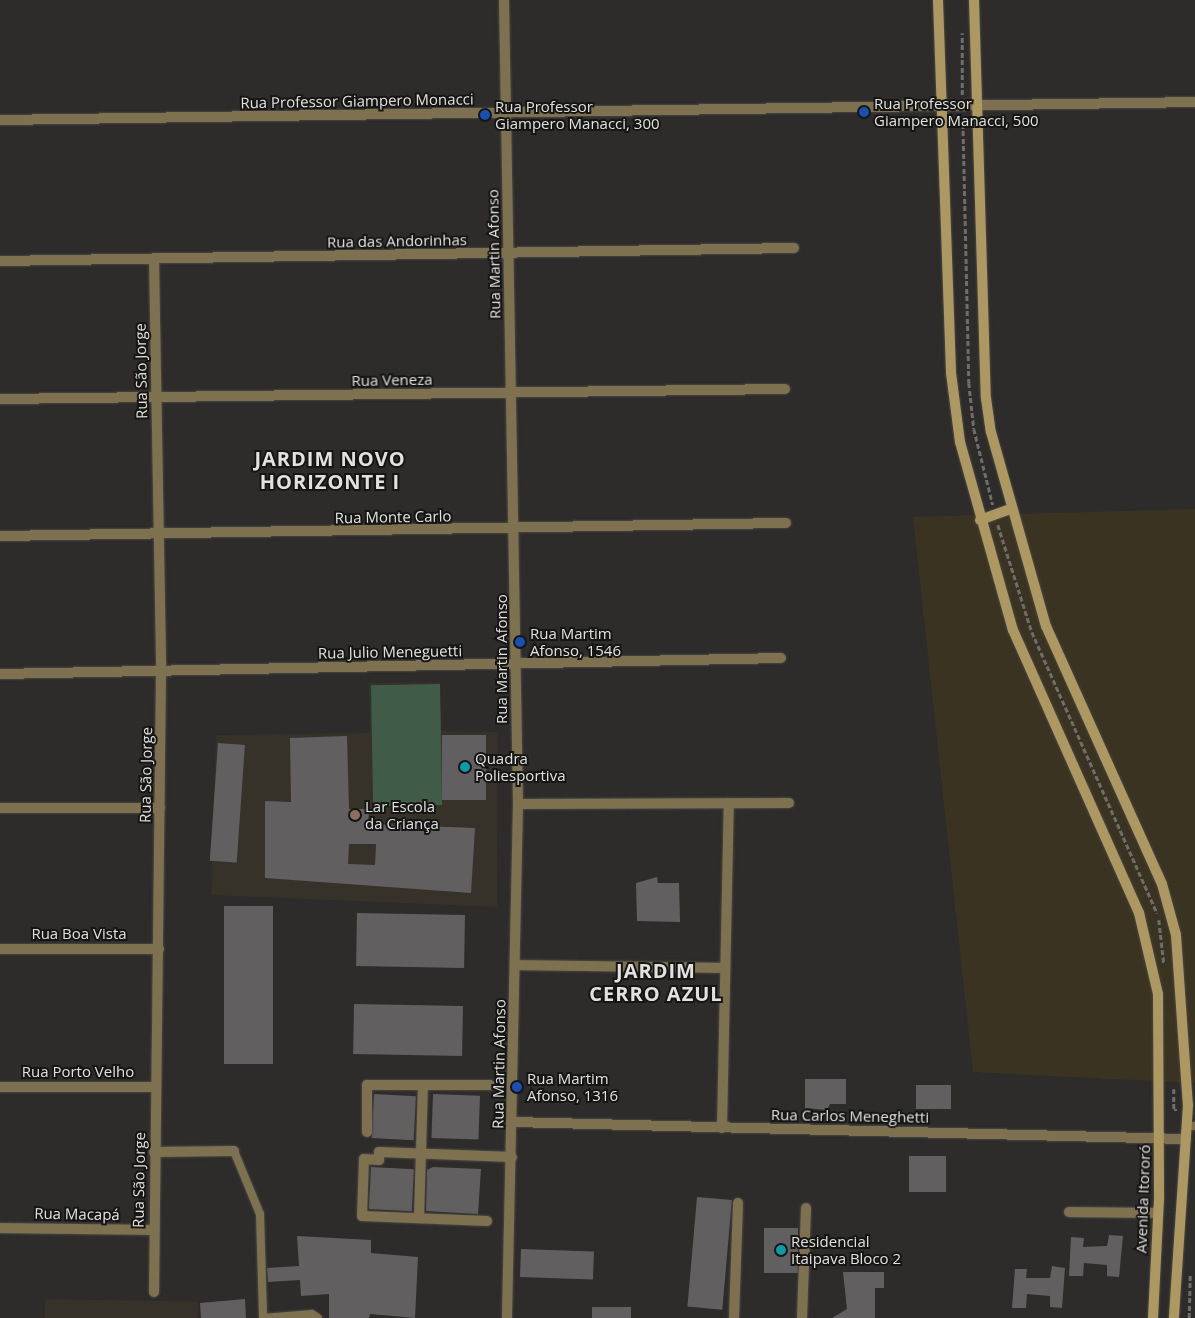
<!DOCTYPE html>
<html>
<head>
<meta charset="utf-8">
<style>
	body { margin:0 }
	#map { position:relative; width:1195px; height:1318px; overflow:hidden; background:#2d2c2a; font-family:"Open Sans",sans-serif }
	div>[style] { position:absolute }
	.built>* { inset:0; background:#36322a; transform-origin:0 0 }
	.industrial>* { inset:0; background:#3b3322 }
	.green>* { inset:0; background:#415b49; transform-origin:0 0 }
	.building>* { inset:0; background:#625f61; transform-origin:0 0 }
	.path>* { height:2.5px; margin-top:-1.25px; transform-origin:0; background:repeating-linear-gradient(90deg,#6e6d6b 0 5px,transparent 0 7.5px) }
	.roads { filter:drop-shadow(0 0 1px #4a4947) drop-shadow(0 0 1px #4a4947) }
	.lane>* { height:8px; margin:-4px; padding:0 4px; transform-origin:4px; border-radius:4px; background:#7e7150 }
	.street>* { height:10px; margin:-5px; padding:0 5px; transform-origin:5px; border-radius:5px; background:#7e7150 }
	.secondary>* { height:10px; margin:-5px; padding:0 5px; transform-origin:5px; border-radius:5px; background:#ad9861 }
	.dots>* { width:14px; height:14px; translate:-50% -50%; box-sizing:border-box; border:2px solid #151514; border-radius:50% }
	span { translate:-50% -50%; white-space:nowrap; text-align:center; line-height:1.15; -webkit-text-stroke:4px #151514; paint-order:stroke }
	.street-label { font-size:15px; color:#e2e1df }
	.poi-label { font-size:15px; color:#e2e1df }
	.left { translate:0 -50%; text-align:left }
	.district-label { font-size:20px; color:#e2e1df; font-weight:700; letter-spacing:1px }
</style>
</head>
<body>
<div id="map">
	<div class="built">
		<i style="clip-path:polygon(440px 682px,441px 731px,498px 732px,497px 907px,211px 895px,216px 735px,370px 733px,369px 683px)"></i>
		<i style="left:45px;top:1299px;width:153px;height:19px;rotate:1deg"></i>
	</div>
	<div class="industrial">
		<i style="clip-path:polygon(1195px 509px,1195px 1083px,973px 1072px,913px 517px)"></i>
	</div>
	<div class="green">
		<i style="left:440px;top:684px;width:121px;height:69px;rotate:89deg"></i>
	</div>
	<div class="building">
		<i style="left:486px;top:735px;width:65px;height:44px;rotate:90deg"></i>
		<i style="clip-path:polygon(evenodd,347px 736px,349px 809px,369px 809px,368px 824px,475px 828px,471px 893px,265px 878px,265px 801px,291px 802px,290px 738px,347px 736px,349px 844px,376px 844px,375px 865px,348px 864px,349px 844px)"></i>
		<i style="left:218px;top:743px;width:27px;height:118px;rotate:4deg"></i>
		<i style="clip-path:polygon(657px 877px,658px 883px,679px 883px,680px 922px,637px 921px,636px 883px)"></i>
		<i style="left:224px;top:906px;width:49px;height:158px"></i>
		<i style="left:357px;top:913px;width:108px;height:53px;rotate:1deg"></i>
		<i style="left:354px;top:1004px;width:109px;height:50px;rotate:1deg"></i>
		<i style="clip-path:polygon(805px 1079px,846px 1079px,846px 1104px,830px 1104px,827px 1110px,805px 1108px)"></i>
		<i style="left:916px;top:1085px;width:35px;height:24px"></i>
		<i style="left:374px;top:1094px;width:42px;height:44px;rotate:3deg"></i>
		<i style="left:433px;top:1094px;width:47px;height:44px;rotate:2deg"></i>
		<i style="left:909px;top:1156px;width:37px;height:36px"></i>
		<i style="left:371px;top:1167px;width:43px;height:42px;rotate:3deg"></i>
		<i style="clip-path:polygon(433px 1167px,481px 1169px,478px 1214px,426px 1211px,427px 1170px)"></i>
		<i style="left:697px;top:1197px;width:35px;height:110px;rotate:5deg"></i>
		<i style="left:764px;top:1228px;width:34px;height:45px"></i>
		<i style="clip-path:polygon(1109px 1235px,1123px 1236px,1119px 1277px,1107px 1276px,1107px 1265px,1084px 1263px,1083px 1276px,1069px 1276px,1071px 1237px,1084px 1238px,1083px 1247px,1107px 1246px)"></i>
		<i style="clip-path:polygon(297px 1236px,371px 1240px,371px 1253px,418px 1257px,415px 1318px,370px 1314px,369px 1318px,329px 1318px,329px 1294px,301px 1296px,300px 1280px,268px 1282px,267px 1268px,299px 1266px)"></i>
		<i style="left:521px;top:1249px;width:73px;height:28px;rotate:2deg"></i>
		<i style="clip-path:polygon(1052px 1266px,1065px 1268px,1062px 1308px,1050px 1307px,1050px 1296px,1027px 1294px,1026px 1308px,1012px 1308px,1015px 1269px,1027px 1269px,1026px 1278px,1050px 1278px)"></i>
		<i style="clip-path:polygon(843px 1272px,884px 1272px,884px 1288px,875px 1288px,875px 1318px,832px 1318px,847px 1309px)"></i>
		<i style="clip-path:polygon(245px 1299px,246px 1318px,201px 1318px,200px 1303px)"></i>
		<i style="left:592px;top:1307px;width:39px;height:11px"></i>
	</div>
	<div class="path">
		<i style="left:962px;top:95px;width:62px;rotate:-90deg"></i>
		<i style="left:963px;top:116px;width:267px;rotate:88.7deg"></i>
		<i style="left:969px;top:383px;width:46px;rotate:83.8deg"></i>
		<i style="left:974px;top:429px;width:78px;rotate:76deg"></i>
		<i style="left:998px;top:525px;width:112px;rotate:72.4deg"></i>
		<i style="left:1032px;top:632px;width:308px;rotate:66deg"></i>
		<i style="left:1159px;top:920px;width:44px;rotate:83.5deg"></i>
		<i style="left:1174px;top:1089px;width:21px;rotate:90deg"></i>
		<i style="left:1174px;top:1110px;width:3px"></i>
		<i style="left:1189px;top:1318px;width:43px;rotate:-88.7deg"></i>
	</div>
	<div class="roads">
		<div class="lane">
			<i style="left:1187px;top:1126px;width:8px"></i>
			<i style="left:234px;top:1151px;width:68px;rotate:67.6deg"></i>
			<i style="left:260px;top:1214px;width:103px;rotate:88.3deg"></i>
			<i style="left:263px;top:1318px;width:49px;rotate:-4.7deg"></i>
			<i style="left:312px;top:1314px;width:7px;rotate:34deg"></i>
		</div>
		<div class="street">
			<i style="left:504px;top:0;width:804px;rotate:89deg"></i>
			<i style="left:518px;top:804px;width:514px;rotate:91.23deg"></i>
			<i style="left:0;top:120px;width:1195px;rotate:-0.86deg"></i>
			<i style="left:154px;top:259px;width:411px;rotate:89deg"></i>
			<i style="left:161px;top:670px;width:622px;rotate:90.64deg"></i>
			<i style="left:0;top:261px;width:794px;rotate:-0.94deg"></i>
			<i style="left:0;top:399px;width:785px;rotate:-0.73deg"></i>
			<i style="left:0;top:536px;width:786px;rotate:-0.95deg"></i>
			<i style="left:0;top:674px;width:781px;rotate:-1.17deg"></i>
			<i style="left:518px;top:804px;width:271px;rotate:-0.2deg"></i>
			<i style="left:0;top:808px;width:160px"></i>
			<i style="left:0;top:949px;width:159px"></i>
			<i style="left:516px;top:965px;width:209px;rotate:0.8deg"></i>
			<i style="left:0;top:1087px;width:155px"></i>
			<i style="left:513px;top:1122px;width:673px;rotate:1.45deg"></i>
			<i style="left:722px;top:1128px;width:325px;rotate:-88.8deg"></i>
			<i style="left:367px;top:1132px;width:47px;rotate:-90deg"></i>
			<i style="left:367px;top:1085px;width:123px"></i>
			<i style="left:154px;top:1152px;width:80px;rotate:-0.7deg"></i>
			<i style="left:1069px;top:1212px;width:89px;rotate:0.6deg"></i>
			<i style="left:419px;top:1218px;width:133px;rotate:-88.3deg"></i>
			<i style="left:487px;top:1221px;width:125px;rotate:-177.7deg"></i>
			<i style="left:362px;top:1216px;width:57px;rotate:-88deg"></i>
			<i style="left:364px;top:1159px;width:15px;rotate:4deg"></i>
			<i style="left:379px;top:1160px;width:8px;rotate:-90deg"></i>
			<i style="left:379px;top:1152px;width:133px;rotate:2.2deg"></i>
			<i style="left:0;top:1228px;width:154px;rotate:0.7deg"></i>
			<i style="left:734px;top:1318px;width:115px;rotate:-88deg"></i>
			<i style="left:802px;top:1318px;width:110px;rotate:-87.9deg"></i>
		</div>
		<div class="secondary">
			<i style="left:938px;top:0;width:373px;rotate:88deg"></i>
			<i style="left:951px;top:373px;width:70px;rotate:82.6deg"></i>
			<i style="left:960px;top:442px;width:195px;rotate:74.3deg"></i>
			<i style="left:1013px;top:630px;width:310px;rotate:66deg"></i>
			<i style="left:1139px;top:913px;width:83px;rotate:76.8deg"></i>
			<i style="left:1158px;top:994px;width:205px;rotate:89.7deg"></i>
			<i style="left:1159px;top:1199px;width:119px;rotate:92.9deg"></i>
			<i style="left:974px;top:0;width:398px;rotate:88.3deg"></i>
			<i style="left:986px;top:398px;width:34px;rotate:82deg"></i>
			<i style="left:991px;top:432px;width:202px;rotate:74.2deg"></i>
			<i style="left:1046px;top:626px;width:283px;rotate:65.8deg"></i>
			<i style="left:1162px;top:884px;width:53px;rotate:74.6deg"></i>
			<i style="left:1176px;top:935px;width:170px;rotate:86deg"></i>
			<i style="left:1188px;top:1105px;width:213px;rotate:93.8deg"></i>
			<i style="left:980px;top:520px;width:33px;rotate:-20deg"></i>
		</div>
	</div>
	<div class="dots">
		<i style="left:864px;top:112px;background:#1a4fb4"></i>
		<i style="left:485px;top:115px;background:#1a4fb4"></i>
		<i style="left:520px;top:642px;background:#1a4fb4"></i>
		<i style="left:465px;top:767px;background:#0f9aa8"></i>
		<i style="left:355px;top:815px;background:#8d6e63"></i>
		<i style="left:517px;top:1087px;background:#1a4fb4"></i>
		<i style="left:781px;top:1250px;background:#0f9aa8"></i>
	</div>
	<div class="street-label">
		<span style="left:357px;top:101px;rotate:-1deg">Rua Professor Giampero Monacci</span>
		<span style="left:397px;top:241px;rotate:-1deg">Rua das Andorinhas</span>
		<span style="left:494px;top:254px;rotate:-91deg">Rua Martin Afonso</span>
		<span style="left:141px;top:371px;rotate:-91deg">Rua São Jorge</span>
		<span style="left:392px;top:380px;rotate:-1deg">Rua Veneza</span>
		<span style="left:393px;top:517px;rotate:-1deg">Rua Monte Carlo</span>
		<span style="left:390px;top:652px;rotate:-1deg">Rua Julio Meneguetti</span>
		<span style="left:502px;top:659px;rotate:-90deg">Rua Martin Afonso</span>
		<span style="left:146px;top:775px;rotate:-89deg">Rua São Jorge</span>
		<span style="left:79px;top:934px">Rua Boa Vista</span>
		<span style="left:499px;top:1064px;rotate:-89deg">Rua Martin Afonso</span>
		<span style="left:78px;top:1072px">Rua Porto Velho</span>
		<span style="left:850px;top:1116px;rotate:1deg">Rua Carlos Meneghetti</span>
		<span style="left:139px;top:1180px;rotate:-89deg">Rua São Jorge</span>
		<span style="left:1143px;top:1199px;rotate:-88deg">Avenida Itororó</span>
		<span style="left:77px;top:1214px;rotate:1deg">Rua Macapá</span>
	</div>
	<div class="poi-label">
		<span class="left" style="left:874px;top:112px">Rua Professor<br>Giampero Manacci, 500</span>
		<span class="left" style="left:495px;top:115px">Rua Professor<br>Giampero Manacci, 300</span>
		<span class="left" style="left:530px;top:642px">Rua Martim<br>Afonso, 1546</span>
		<span class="left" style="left:475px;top:767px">Quadra<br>Poliesportiva</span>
		<span class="left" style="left:365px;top:815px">Lar Escola<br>da Criança</span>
		<span class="left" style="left:527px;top:1087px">Rua Martim<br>Afonso, 1316</span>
		<span class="left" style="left:791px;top:1250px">Residencial<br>Itaipava Bloco 2</span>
	</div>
	<div class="district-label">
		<span style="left:330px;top:470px">JARDIM NOVO<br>HORIZONTE I</span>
		<span style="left:656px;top:982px">JARDIM<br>CERRO AZUL</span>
	</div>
</div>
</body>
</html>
